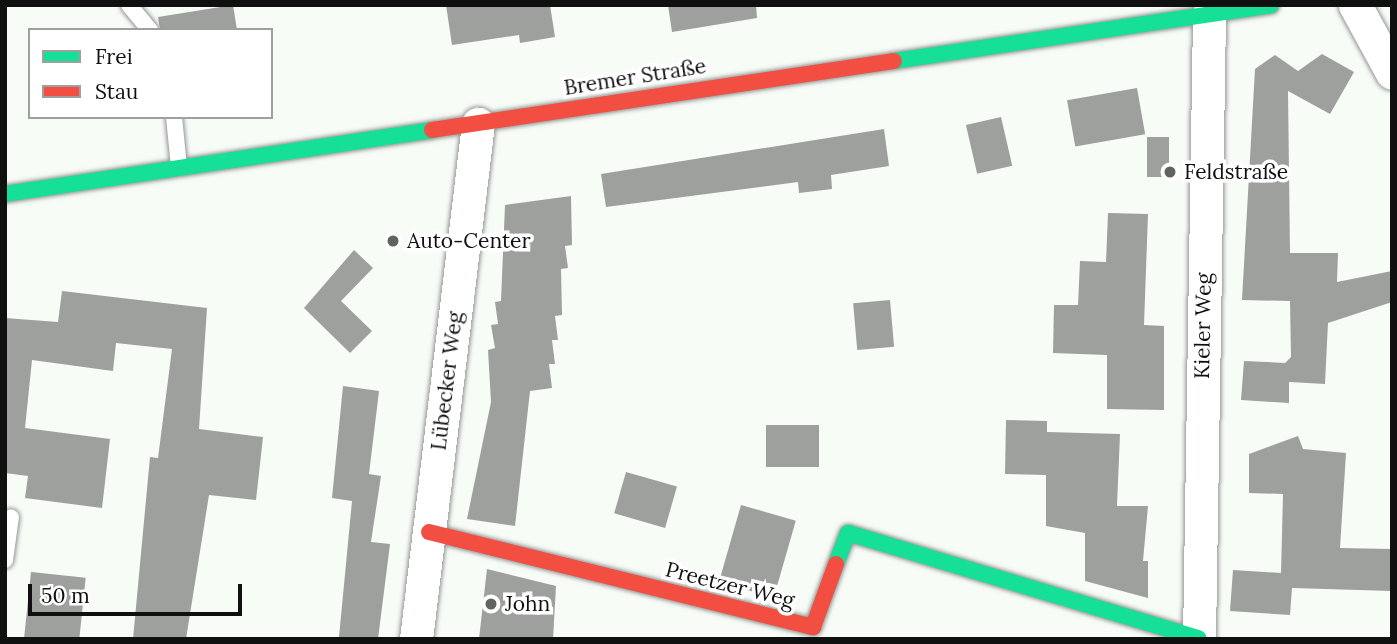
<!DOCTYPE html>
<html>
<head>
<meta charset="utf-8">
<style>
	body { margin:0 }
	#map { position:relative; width:1397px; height:644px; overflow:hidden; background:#f7fcf7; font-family:Lora,serif }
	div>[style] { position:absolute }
	.building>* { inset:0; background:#9da09c; transform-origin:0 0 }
	.roads { filter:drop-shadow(0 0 2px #949694) drop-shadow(0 0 2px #949694) }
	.lane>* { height:16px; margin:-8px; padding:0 8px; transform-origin:8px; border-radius:8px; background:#fefffe }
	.street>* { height:33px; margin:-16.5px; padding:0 16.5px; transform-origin:16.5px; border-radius:16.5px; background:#fefffe }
	.fast>* { height:16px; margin:-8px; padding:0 8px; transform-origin:8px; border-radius:8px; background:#16e098 }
	.jam>* { height:16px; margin:-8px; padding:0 8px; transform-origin:8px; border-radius:8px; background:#f24e42 }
	.dots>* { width:19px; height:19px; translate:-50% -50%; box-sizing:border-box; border:4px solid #fff; border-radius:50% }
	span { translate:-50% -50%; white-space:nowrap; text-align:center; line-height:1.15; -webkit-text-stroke:7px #fff; paint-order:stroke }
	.street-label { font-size:21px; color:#101010 }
	.poi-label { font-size:21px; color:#101010 }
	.left { translate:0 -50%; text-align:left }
	.frame { position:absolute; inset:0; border:7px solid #101010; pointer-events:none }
	.legend { position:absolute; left:28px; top:28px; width:245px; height:91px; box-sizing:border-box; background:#fff; border:2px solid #9f9f9f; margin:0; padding:9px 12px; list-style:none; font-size:21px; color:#101010 }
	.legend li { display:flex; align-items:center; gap:14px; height:35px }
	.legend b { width:35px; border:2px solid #9f9f9f }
	.scale { position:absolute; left:28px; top:584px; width:214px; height:32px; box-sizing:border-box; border:4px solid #101010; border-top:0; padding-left:9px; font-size:21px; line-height:24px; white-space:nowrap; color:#101010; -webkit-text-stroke:5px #fff; paint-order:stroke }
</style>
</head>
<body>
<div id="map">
	<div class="building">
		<i style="clip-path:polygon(233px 5px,237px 30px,160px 30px,158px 17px)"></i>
		<i style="clip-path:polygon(446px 5px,550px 5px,555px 37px,520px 43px,519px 35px,452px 45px)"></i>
		<i style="clip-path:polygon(668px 5px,756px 5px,757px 18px,672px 32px)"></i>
		<i style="clip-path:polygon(1322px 54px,1354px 72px,1330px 114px,1288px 91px,1290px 253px,1338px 253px,1337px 282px,1392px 271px,1392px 302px,1328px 323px,1325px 384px,1289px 382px,1289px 403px,1241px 400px,1244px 361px,1285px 363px,1291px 357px,1290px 301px,1242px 300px,1255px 69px,1275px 55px,1298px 71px)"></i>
		<i style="left:1137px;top:88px;width:47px;height:71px;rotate:80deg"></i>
		<i style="left:1001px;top:117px;width:50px;height:36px;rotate:77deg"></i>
		<i style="clip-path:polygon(884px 129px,889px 166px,831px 175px,832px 189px,799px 193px,798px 182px,606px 207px,601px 174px)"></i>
		<i style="left:1147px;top:137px;width:22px;height:40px"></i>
		<i style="clip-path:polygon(571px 196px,572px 245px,565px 246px,568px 268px,561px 269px,562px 315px,555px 316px,558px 340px,552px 340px,555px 364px,549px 364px,552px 388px,530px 391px,515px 526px,467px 519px,491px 402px,488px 350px,495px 348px,491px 325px,498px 324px,495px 302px,501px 301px,505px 205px)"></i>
		<i style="clip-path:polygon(1108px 213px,1148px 214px,1144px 325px,1164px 326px,1164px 410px,1107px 409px,1107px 355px,1053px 353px,1054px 305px,1078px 305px,1080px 261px,1106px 262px)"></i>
		<i style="clip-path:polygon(354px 250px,373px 268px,341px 301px,372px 331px,350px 353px,304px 308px)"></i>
		<i style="clip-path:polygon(62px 291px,207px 308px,199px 429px,263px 437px,256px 500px,209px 495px,186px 639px,133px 639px,150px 457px,158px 458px,172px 349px,116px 343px,113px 371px,32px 360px,25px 428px,110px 439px,102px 508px,25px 498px,28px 476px,5px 473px,5px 318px,58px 322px)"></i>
		<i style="left:890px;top:300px;width:47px;height:37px;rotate:85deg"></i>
		<i style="clip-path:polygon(343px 386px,379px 391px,369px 474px,381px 476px,371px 542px,390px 544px,378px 639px,339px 637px,352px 501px,332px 498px)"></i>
		<i style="clip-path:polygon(1006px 420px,1047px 421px,1047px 432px,1120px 434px,1117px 506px,1148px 506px,1143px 561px,1148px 561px,1148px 598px,1085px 581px,1085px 533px,1046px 526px,1046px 475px,1005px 474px)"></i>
		<i style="left:766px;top:425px;width:53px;height:42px"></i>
		<i style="clip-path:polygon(1298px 436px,1303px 449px,1346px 453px,1340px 548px,1392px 549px,1392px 591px,1292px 588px,1290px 615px,1230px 611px,1233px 570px,1281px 573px,1283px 494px,1249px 493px,1249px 454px)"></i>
		<i style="left:626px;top:472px;width:53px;height:43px;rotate:16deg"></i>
		<i style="left:741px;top:505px;width:57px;height:80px;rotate:16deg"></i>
		<i style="clip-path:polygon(487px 569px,556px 586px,553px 639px,479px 639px)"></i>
		<i style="left:31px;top:572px;width:55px;height:68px;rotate:6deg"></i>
	</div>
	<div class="roads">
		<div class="lane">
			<i style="left:129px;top:5px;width:33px;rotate:50deg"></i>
			<i style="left:174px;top:117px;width:50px;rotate:84.3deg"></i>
			<i style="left:5px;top:560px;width:43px;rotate:-82.1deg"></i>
		</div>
		<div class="street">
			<i style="left:1355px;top:5px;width:77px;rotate:61.4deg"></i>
			<i style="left:416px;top:639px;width:519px;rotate:-83.14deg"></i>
			<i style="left:1199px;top:639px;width:625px;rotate:-89.08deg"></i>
		</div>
		<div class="fast">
			<i style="left:894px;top:61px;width:381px;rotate:-8.4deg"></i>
			<i style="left:5px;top:194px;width:432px;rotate:-8.5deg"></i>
			<i style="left:836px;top:564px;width:33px;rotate:-69deg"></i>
			<i style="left:848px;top:533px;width:366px;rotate:16.7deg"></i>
		</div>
		<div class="jam">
			<i style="left:432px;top:130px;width:467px;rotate:-8.5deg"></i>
			<i style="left:429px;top:532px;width:396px;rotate:13.9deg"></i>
			<i style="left:813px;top:627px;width:67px;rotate:-69.9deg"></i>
		</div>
	</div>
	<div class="dots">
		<i style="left:1170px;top:172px;background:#616361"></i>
		<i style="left:393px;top:241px;background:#616361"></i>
		<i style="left:491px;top:604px;background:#616361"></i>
	</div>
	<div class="street-label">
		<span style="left:635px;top:77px;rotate:-9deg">Bremer Straße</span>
		<span style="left:1203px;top:326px;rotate:-89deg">Kieler Weg</span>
		<span style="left:447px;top:381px;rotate:-83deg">Lübecker Weg</span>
		<span style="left:730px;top:585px;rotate:14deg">Preetzer Weg</span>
	</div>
	<div class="poi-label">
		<span class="left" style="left:1184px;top:172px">Feldstraße</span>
		<span class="left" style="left:407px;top:241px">Auto-Center</span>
		<span class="left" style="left:505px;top:604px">John</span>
	</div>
	<div class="frame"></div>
	<ul class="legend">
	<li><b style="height:9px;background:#16e098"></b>Frei</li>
	<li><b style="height:9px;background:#f24e42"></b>Stau</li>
	</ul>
	<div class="scale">50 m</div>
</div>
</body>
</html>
